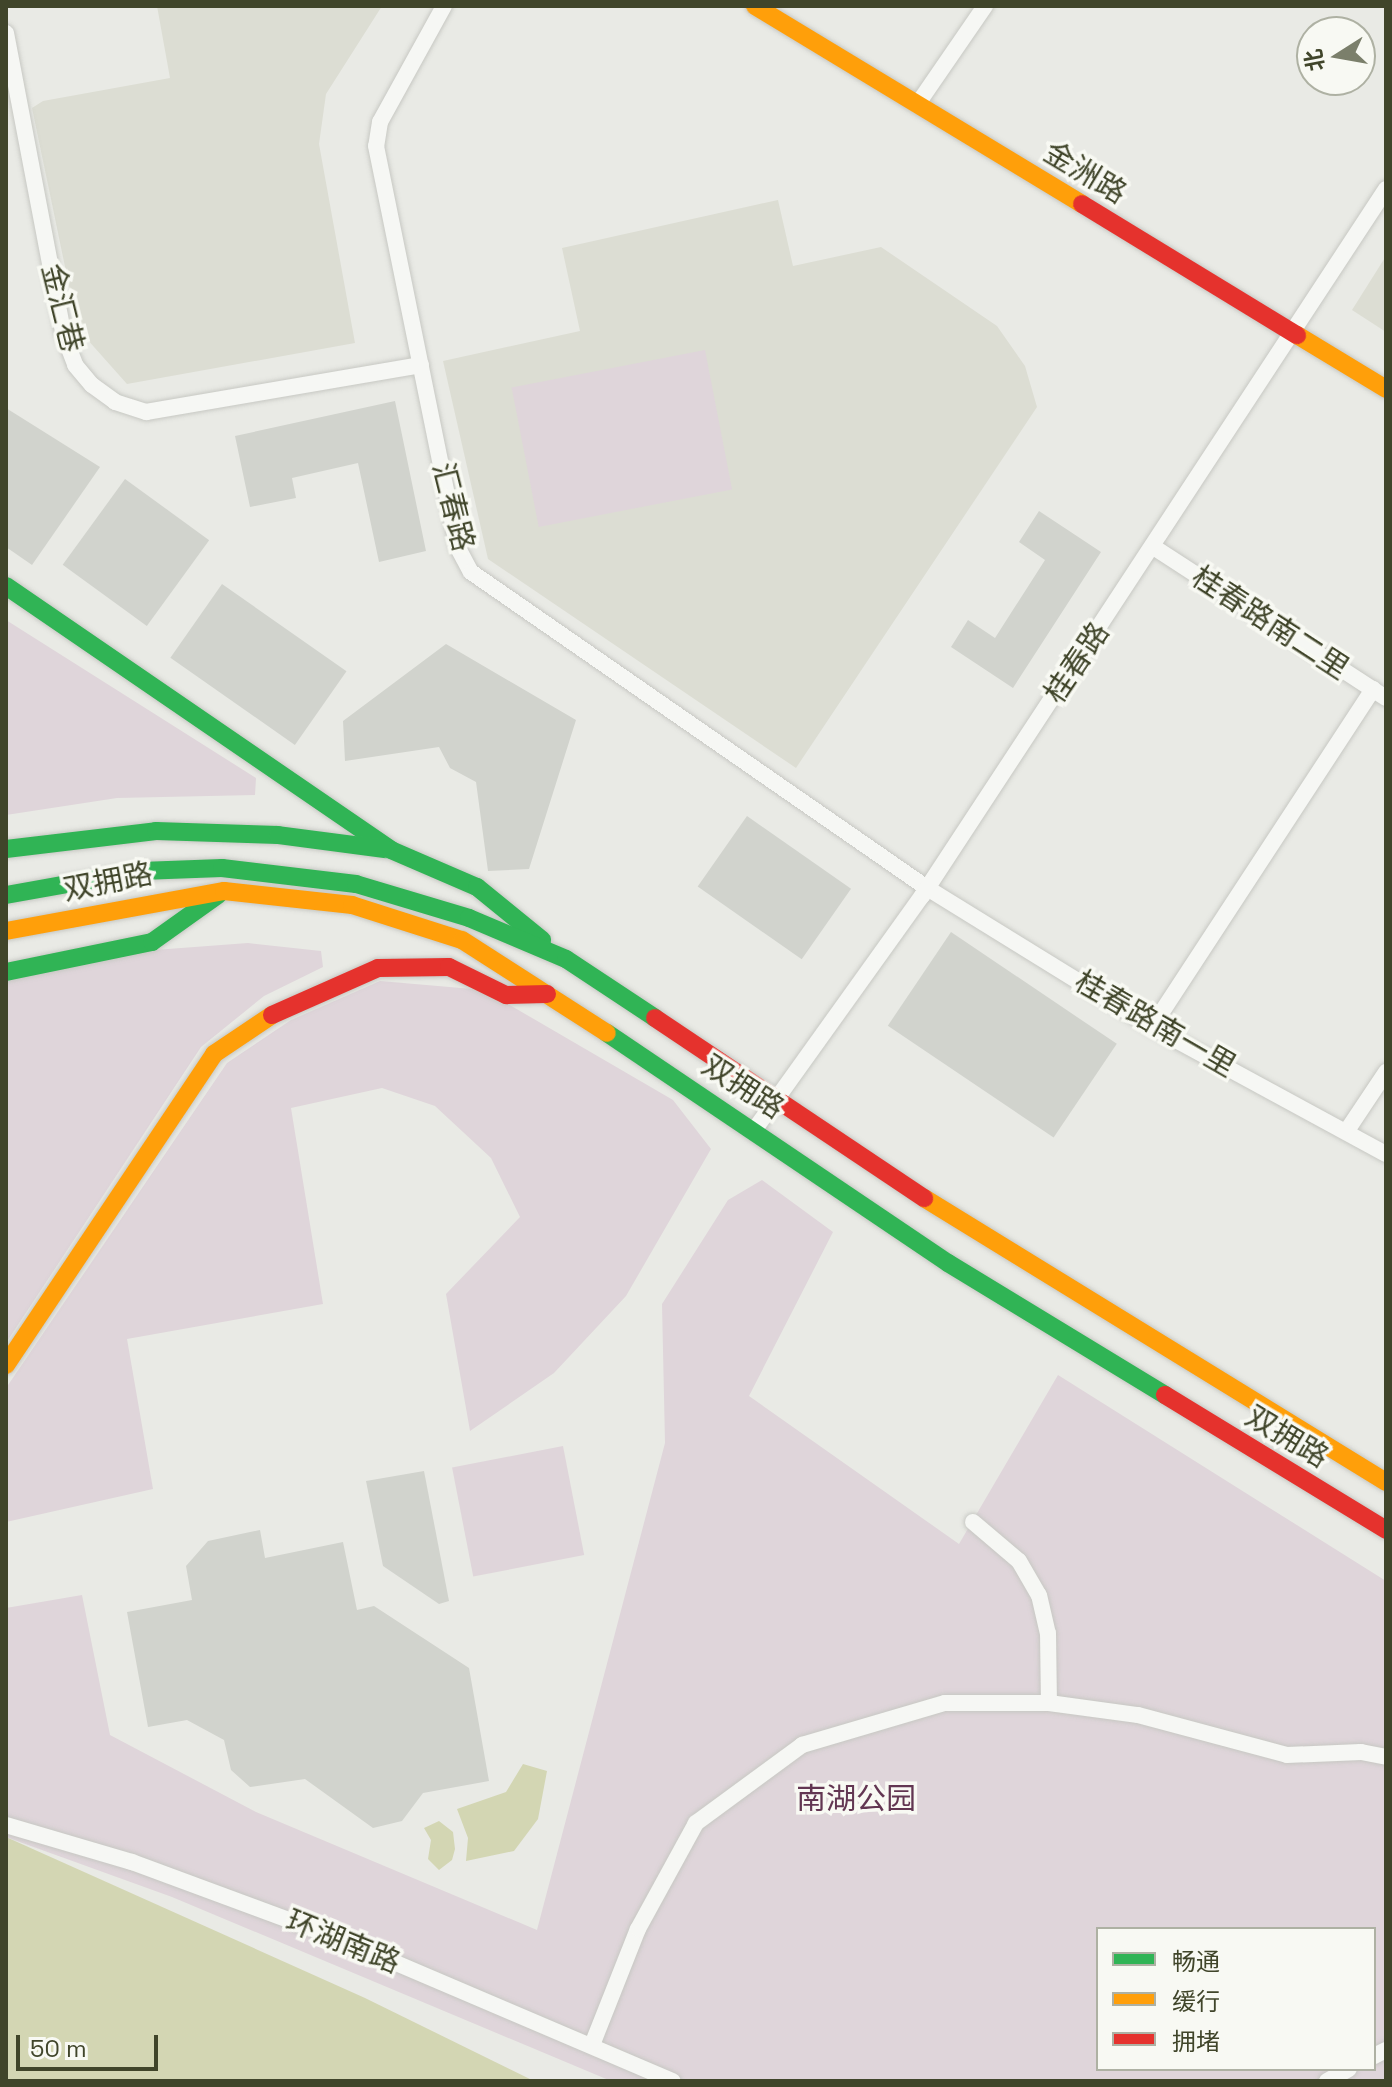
<!DOCTYPE html>
<html>
<head>
<meta charset="utf-8">
<style>
	body { margin:0 }
	#map { position:relative; width:1392px; height:2087px; overflow:hidden; background:#e9eae5; font-family:"Space Grotesk","Noto Sans SC",sans-serif }
	div>[style] { position:absolute }
	.built>* { inset:0; background:#dcddd3 }
	.green>* { inset:0; background:#dfd5da; transform-origin:0 0 }
	.water>* { inset:0; background:#d3d6b3 }
	.building>* { inset:0; background:#d1d3cd; transform-origin:0 0 }
	.roads { filter:drop-shadow(0 0 2px #c7c8c3) drop-shadow(0 0 2px #c7c8c3) }
	.street>* { height:16px; margin:-8px; padding:0 8px; transform-origin:8px; border-radius:8px; background:#f6f7f4 }
	.fast>* { height:18px; margin:-9px; padding:0 9px; transform-origin:9px; border-radius:9px; background:#30b455 }
	.slow>* { height:18px; margin:-9px; padding:0 9px; transform-origin:9px; border-radius:9px; background:#ff9f0a }
	.jam>* { height:18px; margin:-9px; padding:0 9px; transform-origin:9px; border-radius:9px; background:#e5322d }
	span { translate:-50% -50%; white-space:nowrap; text-align:center; line-height:1.15; -webkit-text-stroke:7px #f8f9f3; paint-order:stroke }
	.street-label { font-size:30px; color:#40452a }
	.park-label { font-size:30px; color:#623652 }
	.frame { position:absolute; inset:0; border:8px solid #40452a; pointer-events:none }
	.legend { position:absolute; left:1096px; top:1927px; width:280px; height:144px; box-sizing:border-box; background:#f8f9f3; border:2px solid #aeb1a3; margin:0; padding:10px 14px; list-style:none; font-size:24px; color:#40452a }
	.legend li { display:flex; align-items:center; gap:16px; height:40px }
	.legend b { width:40px; border:2px solid #aeb1a3 }
	.north { position:absolute; left:1296px; top:16px; width:80px; height:80px; box-sizing:border-box; background:#f8f9f3; border:2px solid #aeb1a3; border-radius:50%; rotate:259deg; font-size:22px; font-weight:700; line-height:32px; text-align:center; color:#40452a }
	.north::after { content:''; display:block; margin:auto; width:28px; height:36px; background:#7b7f6b; clip-path:polygon(50% 0,100% 100%,50% 72%,0 100%) }
	.scale { position:absolute; left:16px; top:2035px; width:142px; height:36px; box-sizing:border-box; border:4px solid #40452a; border-top:0; padding-left:10px; font-size:24px; line-height:28px; white-space:nowrap; color:#40452a; -webkit-text-stroke:6px #f8f9f3; paint-order:stroke }
</style>
</head>
<body>
<div id="map">
	<div class="built">
		<i style="clip-path:polygon(157px 6px,382px 6px,326px 94px,319px 144px,355px 343px,127px 384px,78px 329px,32px 108px,43px 101px,170px 78px)"></i>
		<i style="clip-path:polygon(778px 200px,793px 266px,881px 247px,997px 326px,1025px 366px,1037px 407px,796px 768px,488px 559px,443px 361px,580px 331px,562px 248px)"></i>
		<i style="clip-path:polygon(1386px 256px,1386px 332px,1352px 310px)"></i>
	</div>
	<div class="green">
		<i style="left:705px;top:350px;width:142px;height:197px;rotate:79deg"></i>
		<i style="clip-path:polygon(6px 620px,256px 778px,255px 795px,117px 798px,6px 815px)"></i>
		<i style="clip-path:polygon(248px 943px,321px 951px,323px 967px,264px 996px,201px 1047px,6px 1343px,6px 976px,141px 951px)"></i>
		<i style="clip-path:polygon(380px 981px,484px 990px,673px 1100px,711px 1149px,626px 1296px,554px 1373px,470px 1431px,446px 1294px,520px 1217px,491px 1158px,435px 1106px,382px 1088px,291px 1108px,323px 1304px,127px 1339px,153px 1489px,6px 1522px,6px 1388px,227px 1063px,291px 1020px)"></i>
		<i style="clip-path:polygon(evenodd,762px 1180px,833px 1232px,749px 1396px,959px 1544px,1058px 1375px,1386px 1581px,1386px 2081px,611px 2081px,172px 1897px,6px 1837px,6px 1608px,82px 1595px,110px 1735px,256px 1812px,537px 1930px,665px 1443px,662px 1304px,728px 1200px,762px 1180px,1098px 1929px,1374px 1929px,1374px 2069px,1098px 2069px,1098px 1929px)"></i>
		<i style="left:563px;top:1446px;width:111px;height:113px;rotate:79deg"></i>
	</div>
	<div class="water">
		<i style="clip-path:polygon(523px 1764px,547px 1771px,538px 1819px,514px 1851px,466px 1861px,468px 1838px,457px 1809px,506px 1792px)"></i>
		<i style="clip-path:polygon(439px 1821px,453px 1832px,455px 1849px,452px 1860px,439px 1870px,428px 1859px,431px 1840px,424px 1828px)"></i>
		<i style="clip-path:polygon(6px 1837px,365px 1998px,534px 2081px,6px 2081px)"></i>
	</div>
	<div class="building">
		<i style="clip-path:polygon(395px 401px,426px 551px,379px 562px,358px 463px,292px 478px,296px 498px,250px 507px,235px 436px)"></i>
		<i style="clip-path:polygon(6px 408px,100px 467px,32px 565px,6px 547px)"></i>
		<i style="left:125px;top:479px;width:104px;height:106px;rotate:36deg"></i>
		<i style="clip-path:polygon(1039px 511px,1101px 552px,1013px 688px,951px 647px,968px 620px,995px 638px,1045px 560px,1019px 542px)"></i>
		<i style="left:222px;top:584px;width:152px;height:90px;rotate:35deg"></i>
		<i style="clip-path:polygon(446px 644px,576px 720px,529px 869px,488px 871px,476px 782px,450px 768px,439px 747px,345px 761px,343px 721px)"></i>
		<i style="left:747px;top:816px;width:127px;height:86px;rotate:35deg"></i>
		<i style="left:951px;top:932px;width:200px;height:113px;rotate:34deg"></i>
		<i style="clip-path:polygon(424px 1471px,449px 1601px,439px 1604px,383px 1566px,366px 1481px)"></i>
		<i style="clip-path:polygon(260px 1530px,265px 1558px,343px 1542px,357px 1610px,374px 1606px,469px 1668px,489px 1781px,423px 1793px,402px 1821px,373px 1828px,305px 1779px,250px 1787px,231px 1770px,224px 1740px,187px 1720px,148px 1727px,127px 1612px,192px 1600px,186px 1566px,208px 1541px)"></i>
	</div>
	<div class="roads">
		<div class="street">
			<i style="left:444px;top:6px;width:132px;rotate:118.9deg"></i>
			<i style="left:380px;top:122px;width:24px;rotate:99deg"></i>
			<i style="left:376px;top:146px;width:410px;rotate:78.5deg"></i>
			<i style="left:458px;top:548px;width:27px;rotate:62deg"></i>
			<i style="left:471px;top:572px;width:555px;rotate:34.72deg"></i>
			<i style="left:927px;top:888px;width:264px;rotate:31.7deg"></i>
			<i style="left:1152px;top:1027px;width:266px;rotate:28.5deg"></i>
			<i style="left:6px;top:33px;width:305px;rotate:79.2deg"></i>
			<i style="left:63px;top:333px;width:34px;rotate:69deg"></i>
			<i style="left:75px;top:365px;width:26px;rotate:50deg"></i>
			<i style="left:92px;top:385px;width:29px;rotate:36deg"></i>
			<i style="left:115px;top:402px;width:33px;rotate:18deg"></i>
			<i style="left:146px;top:412px;width:279px;rotate:-9.7deg"></i>
			<i style="left:917px;top:105px;width:120px;rotate:-55.5deg"></i>
			<i style="left:1155px;top:548px;width:275px;rotate:33deg"></i>
			<i style="left:1152px;top:1027px;width:404px;rotate:-56.8deg"></i>
			<i style="left:755px;top:1129px;width:287px;rotate:-54.4deg"></i>
			<i style="left:922px;top:896px;width:846px;rotate:-56.72deg"></i>
			<i style="left:1348px;top:1129px;width:69px;rotate:-56.3deg"></i>
			<i style="left:973px;top:1522px;width:60px;rotate:40.3deg"></i>
			<i style="left:1019px;top:1561px;width:39px;rotate:60deg"></i>
			<i style="left:1039px;top:1595px;width:39px;rotate:77deg"></i>
			<i style="left:1048px;top:1633px;width:70px;rotate:89.2deg"></i>
			<i style="left:6px;top:1825px;width:131px;rotate:16.4deg"></i>
			<i style="left:132px;top:1862px;width:216px;rotate:20.3deg"></i>
			<i style="left:335px;top:1937px;width:367px;rotate:23.1deg"></i>
			<i style="left:592px;top:2045px;width:125px;rotate:-68.4deg"></i>
			<i style="left:638px;top:1929px;width:121px;rotate:-61.3deg"></i>
			<i style="left:696px;top:1823px;width:132px;rotate:-36.3deg"></i>
			<i style="left:802px;top:1745px;width:149px;rotate:-16.4deg"></i>
			<i style="left:945px;top:1703px;width:104px"></i>
			<i style="left:1049px;top:1703px;width:90px;rotate:7.7deg"></i>
			<i style="left:1138px;top:1715px;width:154px;rotate:15deg"></i>
			<i style="left:1287px;top:1755px;width:74px;rotate:-2.3deg"></i>
			<i style="left:1361px;top:1752px;width:25px;rotate:11deg"></i>
			<i style="left:1374px;top:2056px;width:13px;rotate:-27deg"></i>
			<i style="left:1327px;top:2081px;width:25px;rotate:-29deg"></i>
		</div>
		<div class="fast">
			<i style="left:6px;top:586px;width:467px;rotate:34.4deg"></i>
			<i style="left:391px;top:850px;width:94px;rotate:23.3deg"></i>
			<i style="left:477px;top:887px;width:84px;rotate:39.2deg"></i>
			<i style="left:6px;top:849px;width:151px;rotate:-6.8deg"></i>
			<i style="left:156px;top:831px;width:122px;rotate:1.9deg"></i>
			<i style="left:278px;top:835px;width:108px;rotate:7.5deg"></i>
			<i style="left:6px;top:895px;width:137px;rotate:-10.1deg"></i>
			<i style="left:141px;top:871px;width:81px;rotate:-2.1deg"></i>
			<i style="left:222px;top:868px;width:135px;rotate:6.8deg"></i>
			<i style="left:356px;top:884px;width:118px;rotate:16.7deg"></i>
			<i style="left:469px;top:918px;width:105px;rotate:22.9deg"></i>
			<i style="left:566px;top:959px;width:107px;rotate:33.5deg"></i>
			<i style="left:6px;top:972px;width:149px;rotate:-11.6deg"></i>
			<i style="left:152px;top:942px;width:81px;rotate:-35.5deg"></i>
			<i style="left:607px;top:1033px;width:411px;rotate:34deg"></i>
			<i style="left:948px;top:1263px;width:254px;rotate:31.3deg"></i>
		</div>
		<div class="slow">
			<i style="left:755px;top:6px;width:382px;rotate:31.2deg"></i>
			<i style="left:1297px;top:335px;width:104px;rotate:31.2deg"></i>
			<i style="left:6px;top:931px;width:222px;rotate:-10.4deg"></i>
			<i style="left:224px;top:891px;width:129px;rotate:6.2deg"></i>
			<i style="left:352px;top:905px;width:115px;rotate:17.7deg"></i>
			<i style="left:462px;top:940px;width:172px;rotate:32.7deg"></i>
			<i style="left:924px;top:1198px;width:542px;rotate:31.58deg"></i>
			<i style="left:6px;top:1365px;width:374px;rotate:-56.2deg"></i>
			<i style="left:214px;top:1054px;width:70px;rotate:-33.9deg"></i>
		</div>
		<div class="jam">
			<i style="left:1082px;top:204px;width:252px;rotate:31.4deg"></i>
			<i style="left:272px;top:1015px;width:116px;rotate:-23.9deg"></i>
			<i style="left:378px;top:968px;width:71px;rotate:-0.8deg"></i>
			<i style="left:449px;top:967px;width:64px;rotate:26.2deg"></i>
			<i style="left:506px;top:995px;width:41px;rotate:-1.4deg"></i>
			<i style="left:655px;top:1018px;width:324px;rotate:33.8deg"></i>
			<i style="left:1165px;top:1395px;width:259px;rotate:31.4deg"></i>
		</div>
	</div>
	<div class="street-label">
		<span style="left:1085px;top:173px;rotate:31deg">金洲路</span>
		<span style="left:62px;top:308px;rotate:76deg">金汇巷</span>
		<span style="left:453px;top:507px;rotate:76deg">汇春路</span>
		<span style="left:1270px;top:623px;rotate:33deg">桂春路南二里</span>
		<span style="left:1077px;top:663px;rotate:-56deg">桂春路</span>
		<span style="left:108px;top:882px;rotate:-11deg">双拥路</span>
		<span style="left:1155px;top:1024px;rotate:30deg">桂春路南一里</span>
		<span style="left:743px;top:1087px;rotate:33deg">双拥路</span>
		<span style="left:1287px;top:1437px;rotate:31deg">双拥路</span>
		<span style="left:343px;top:1942px;rotate:22deg">环湖南路</span>
	</div>
	<div class="park-label">
		<span style="left:856px;top:1799px">南湖公园</span>
	</div>
	<div class="frame"></div>
	<ul class="legend">
	<li><b style="height:10px;background:#30b455"></b>畅通</li>
	<li><b style="height:10px;background:#ff9f0a"></b>缓行</li>
	<li><b style="height:10px;background:#e5322d"></b>拥堵</li>
	</ul>
	<div class="north">北</div>
	<div class="scale">50 m</div>
</div>
</body>
</html>
